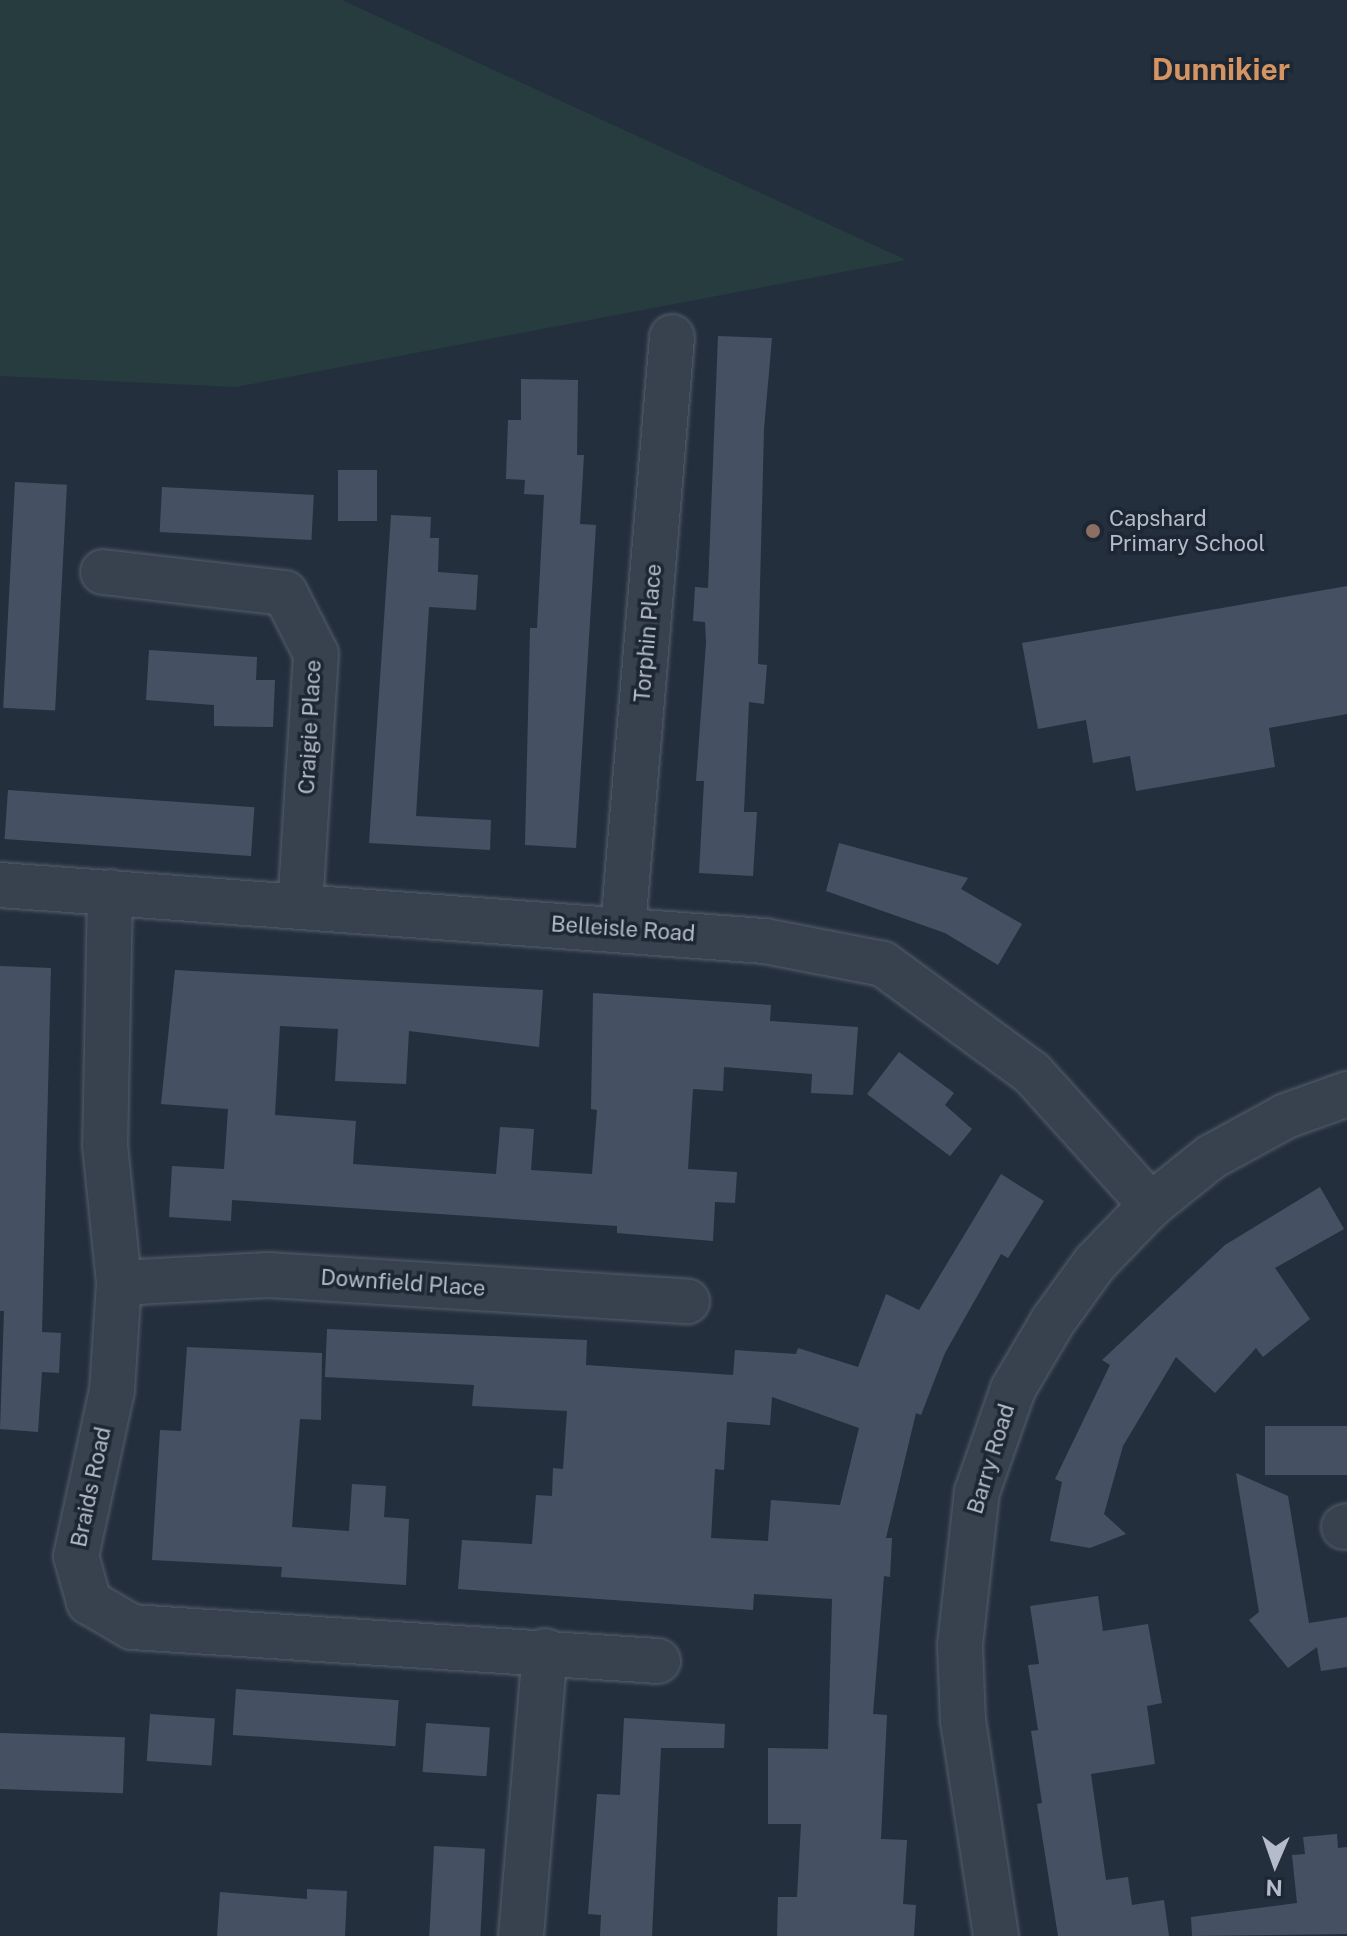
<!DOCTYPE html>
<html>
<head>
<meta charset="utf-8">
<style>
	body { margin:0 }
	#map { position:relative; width:1347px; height:1936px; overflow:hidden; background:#242f3e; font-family:"Public Sans",sans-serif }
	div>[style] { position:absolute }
	.green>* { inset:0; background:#263c3f }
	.building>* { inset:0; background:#455162; transform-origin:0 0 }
	.roads { filter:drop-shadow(0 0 2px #565f6c) drop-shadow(0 0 2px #565f6c) }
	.minor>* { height:44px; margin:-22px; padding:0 22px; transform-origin:22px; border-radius:22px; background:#38414e }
	.dots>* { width:22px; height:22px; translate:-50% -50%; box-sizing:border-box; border:4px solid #1d2633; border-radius:50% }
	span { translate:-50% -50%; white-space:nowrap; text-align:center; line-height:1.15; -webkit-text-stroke:7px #1d2633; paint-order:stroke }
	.poi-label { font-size:22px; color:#b4bcc9 }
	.left { translate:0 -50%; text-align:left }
	.street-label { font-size:22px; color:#b4bcc9 }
	.district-label { font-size:30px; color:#d59563; font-weight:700 }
	.north { position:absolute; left:1235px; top:1824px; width:80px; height:80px; -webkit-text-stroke:6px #1d2633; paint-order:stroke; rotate:182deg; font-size:22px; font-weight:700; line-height:32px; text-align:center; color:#b4bcc9 }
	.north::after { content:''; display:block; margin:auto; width:28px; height:36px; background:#b4bcc9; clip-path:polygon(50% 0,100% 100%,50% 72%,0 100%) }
</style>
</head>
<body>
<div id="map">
	<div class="green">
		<i style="clip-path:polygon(0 0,342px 0,906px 260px,236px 387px,0 376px)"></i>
	</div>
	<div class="building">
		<i style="clip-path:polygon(718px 336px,772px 338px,764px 429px,758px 664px,767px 665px,764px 704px,749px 702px,744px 812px,757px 812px,753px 876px,699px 873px,704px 781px,696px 781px,706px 643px,705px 622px,693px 621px,695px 587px,708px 588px)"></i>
		<i style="clip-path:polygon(521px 379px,578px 380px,577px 455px,584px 455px,580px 524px,596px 525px,576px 848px,525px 845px,530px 628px,537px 628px,544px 495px,524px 494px,525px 480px,506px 479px,508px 420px,521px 420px)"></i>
		<i style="left:338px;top:470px;width:39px;height:51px"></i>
		<i style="left:15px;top:482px;width:52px;height:226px;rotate:3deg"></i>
		<i style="left:162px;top:487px;width:152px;height:45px;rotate:3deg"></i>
		<i style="clip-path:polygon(391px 515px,431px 517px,430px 538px,439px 538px,438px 572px,478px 575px,476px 610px,429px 607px,416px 816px,491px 820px,490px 850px,369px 843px)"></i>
		<i style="clip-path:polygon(1347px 586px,1347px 714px,1269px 728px,1275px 767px,1136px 791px,1130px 756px,1093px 763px,1086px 720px,1038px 729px,1022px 643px)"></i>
		<i style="clip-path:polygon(149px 650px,257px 657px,256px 680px,275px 680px,273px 727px,214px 726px,214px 705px,146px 700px)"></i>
		<i style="left:8px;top:790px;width:247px;height:49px;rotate:4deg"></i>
		<i style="clip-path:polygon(839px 843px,968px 878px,961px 889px,1022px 924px,998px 965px,945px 933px,826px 891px)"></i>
		<i style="clip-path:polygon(0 966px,51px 968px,42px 1332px,61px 1333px,59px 1373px,42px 1372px,38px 1432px,0 1429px,4px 1311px,0 1311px)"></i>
		<i style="clip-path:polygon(175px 970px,543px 990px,539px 1047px,409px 1031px,406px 1084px,335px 1081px,338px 1029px,280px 1026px,275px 1115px,356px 1121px,353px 1164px,496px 1174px,500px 1127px,534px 1129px,531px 1170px,592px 1174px,597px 1110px,591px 1109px,593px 993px,771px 1005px,770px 1021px,858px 1027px,853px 1095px,811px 1093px,812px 1074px,724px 1067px,723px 1091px,693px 1089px,688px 1169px,737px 1172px,735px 1203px,715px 1202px,713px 1241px,617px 1233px,617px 1226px,232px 1200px,231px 1221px,169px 1217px,172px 1166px,224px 1169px,228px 1109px,161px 1104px)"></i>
		<i style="clip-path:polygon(899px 1052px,954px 1093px,945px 1105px,972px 1129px,950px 1156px,867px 1094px)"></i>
		<i style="clip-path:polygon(evenodd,1001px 1174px,1044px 1201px,1008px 1258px,1001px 1254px,945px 1353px,921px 1415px,916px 1413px,886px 1538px,892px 1538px,890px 1577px,884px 1576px,873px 1714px,887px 1715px,881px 1839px,907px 1840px,903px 1904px,916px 1905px,914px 1936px,777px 1936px,778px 1897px,797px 1897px,801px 1824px,768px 1824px,768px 1748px,828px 1749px,832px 1599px,754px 1594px,753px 1610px,458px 1589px,462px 1540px,532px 1544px,536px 1495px,552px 1496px,553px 1468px,563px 1469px,567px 1411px,472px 1406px,474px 1385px,325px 1377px,327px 1329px,587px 1340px,586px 1365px,733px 1375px,735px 1350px,796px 1354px,798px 1348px,858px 1367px,886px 1294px,919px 1310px,1001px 1174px,772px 1397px,859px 1428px,840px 1505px,771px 1500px,768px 1541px,711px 1538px,715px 1469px,724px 1470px,727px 1422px,770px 1425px,772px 1397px)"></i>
		<i style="clip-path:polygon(1320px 1187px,1344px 1229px,1275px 1268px,1310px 1319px,1263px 1357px,1256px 1348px,1215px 1393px,1176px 1357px,1123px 1446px,1104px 1514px,1126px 1534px,1090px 1548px,1050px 1541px,1062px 1482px,1055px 1479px,1110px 1365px,1102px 1360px,1225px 1245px)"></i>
		<i style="clip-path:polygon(187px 1347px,322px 1353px,321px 1420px,300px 1419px,292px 1527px,349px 1531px,352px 1484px,386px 1486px,384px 1517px,409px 1519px,406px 1585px,281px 1577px,282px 1567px,152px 1560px,160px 1430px,181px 1431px)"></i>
		<i style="left:1347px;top:1426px;width:49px;height:82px;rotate:90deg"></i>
		<i style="clip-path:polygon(1236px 1473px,1288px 1496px,1309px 1623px,1347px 1617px,1347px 1667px,1321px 1671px,1317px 1647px,1288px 1668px,1249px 1620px,1259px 1612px)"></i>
		<i style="clip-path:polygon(1098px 1596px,1103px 1631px,1148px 1624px,1162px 1703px,1147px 1706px,1155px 1764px,1091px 1774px,1106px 1880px,1128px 1877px,1132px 1905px,1164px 1900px,1169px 1936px,1058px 1936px,1037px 1804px,1042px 1803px,1031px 1731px,1038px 1730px,1028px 1665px,1039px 1664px,1030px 1606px)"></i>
		<i style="left:236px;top:1689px;width:163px;height:46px;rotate:4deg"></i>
		<i style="left:150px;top:1714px;width:65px;height:47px;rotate:4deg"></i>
		<i style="clip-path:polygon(624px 1718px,725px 1724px,724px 1748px,661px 1748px,652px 1936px,600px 1936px,601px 1915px,588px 1914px,597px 1794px,620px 1795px)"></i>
		<i style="left:426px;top:1723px;width:64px;height:49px;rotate:4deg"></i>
		<i style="left:0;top:1733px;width:125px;height:56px;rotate:2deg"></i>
		<i style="clip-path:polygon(1337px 1834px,1338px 1848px,1347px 1847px,1347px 1934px,1192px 1936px,1191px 1917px,1297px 1903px,1292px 1855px,1305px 1854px,1303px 1837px)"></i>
		<i style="left:434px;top:1846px;width:51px;height:90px;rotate:3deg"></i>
		<i style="clip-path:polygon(307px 1889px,347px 1891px,345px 1936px,217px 1936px,220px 1892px,307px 1899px)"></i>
	</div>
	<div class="roads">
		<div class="minor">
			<i style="left:103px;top:572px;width:183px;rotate:6.6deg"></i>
			<i style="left:285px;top:593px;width:68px;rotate:63.1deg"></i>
			<i style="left:316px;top:654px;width:253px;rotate:93.6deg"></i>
			<i style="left:0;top:885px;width:767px;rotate:4.19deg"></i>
			<i style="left:765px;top:941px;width:120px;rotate:11deg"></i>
			<i style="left:883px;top:964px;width:185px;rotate:36.2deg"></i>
			<i style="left:1032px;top:1073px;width:178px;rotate:48deg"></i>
			<i style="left:110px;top:892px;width:253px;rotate:91.1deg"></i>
			<i style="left:105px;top:1145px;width:139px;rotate:84.2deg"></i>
			<i style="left:119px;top:1283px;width:107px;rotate:93.7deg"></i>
			<i style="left:112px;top:1390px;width:170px;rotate:102.2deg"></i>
			<i style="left:76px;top:1556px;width:48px;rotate:74.2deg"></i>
			<i style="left:89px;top:1602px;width:50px;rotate:30.2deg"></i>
			<i style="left:132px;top:1627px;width:527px;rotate:3.7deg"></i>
			<i style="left:623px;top:928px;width:593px;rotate:-85.26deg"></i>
			<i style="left:119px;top:1283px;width:149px;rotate:-3.1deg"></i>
			<i style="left:268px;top:1275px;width:420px;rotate:3.6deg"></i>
			<i style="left:1344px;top:1527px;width:3px;rotate:-18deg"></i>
			<i style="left:521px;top:1936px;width:286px;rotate:-85.2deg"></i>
			<i style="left:996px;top:1936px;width:218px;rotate:-98.7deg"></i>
			<i style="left:963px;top:1721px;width:76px;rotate:-92.3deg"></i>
			<i style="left:960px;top:1645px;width:154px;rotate:-83.7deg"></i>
			<i style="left:977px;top:1492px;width:109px;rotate:-70.7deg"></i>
			<i style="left:1013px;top:1389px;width:79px;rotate:-59.5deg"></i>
			<i style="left:1053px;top:1321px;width:72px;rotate:-54.1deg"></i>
			<i style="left:1095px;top:1263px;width:81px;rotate:-46deg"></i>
			<i style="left:1151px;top:1205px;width:77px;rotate:-38.7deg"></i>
			<i style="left:1211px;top:1157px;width:85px;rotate:-28.7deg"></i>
			<i style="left:1286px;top:1116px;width:65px;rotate:-19.8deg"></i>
		</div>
	</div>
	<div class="dots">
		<i style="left:1093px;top:531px;background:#8d6e63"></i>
	</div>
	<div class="poi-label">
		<span class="left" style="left:1109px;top:531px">Capshard<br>Primary School</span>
	</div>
	<div class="street-label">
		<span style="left:648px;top:633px;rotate:-85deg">Torphin Place</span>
		<span style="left:310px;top:727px;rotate:-87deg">Craigie Place</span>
		<span style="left:623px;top:929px;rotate:4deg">Belleisle Road</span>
		<span style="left:403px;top:1283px;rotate:4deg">Downfield Place</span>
		<span style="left:991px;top:1459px;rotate:-73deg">Barry Road</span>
		<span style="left:91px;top:1487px;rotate:-78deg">Braids Road</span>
	</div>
	<div class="district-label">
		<span style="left:1221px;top:69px">Dunnikier</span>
	</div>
	<div class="north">N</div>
</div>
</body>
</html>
